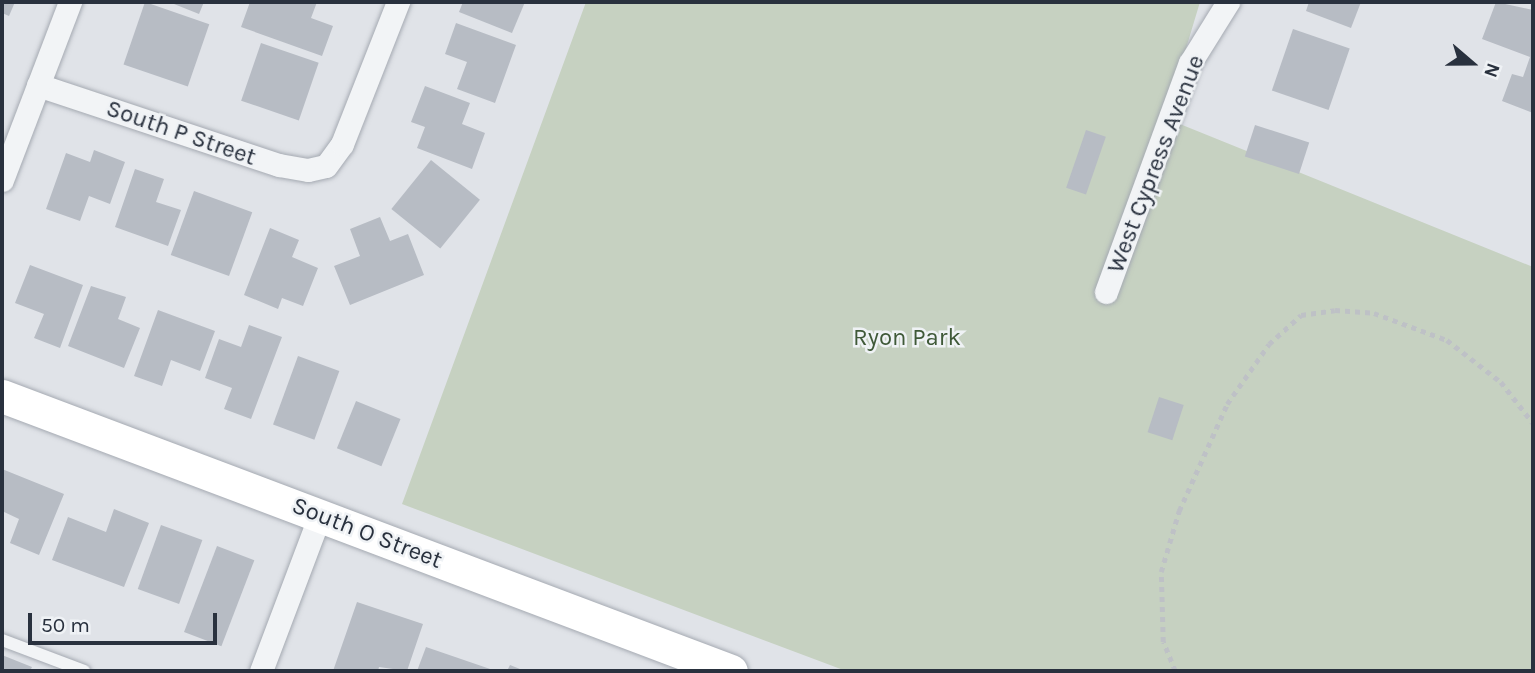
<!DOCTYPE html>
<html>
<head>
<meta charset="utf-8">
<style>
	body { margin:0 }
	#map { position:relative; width:1535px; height:673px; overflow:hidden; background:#e0e3e8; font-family:Karla,sans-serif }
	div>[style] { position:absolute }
	.green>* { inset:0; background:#c6d1c1 }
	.building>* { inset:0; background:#b7bcc4; transform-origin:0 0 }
	.path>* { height:4.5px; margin-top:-2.25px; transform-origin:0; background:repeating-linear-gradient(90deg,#bec1c6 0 5px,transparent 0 10px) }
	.roads { filter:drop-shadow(0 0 2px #a5aab2) drop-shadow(0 0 2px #a5aab2) }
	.lane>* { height:12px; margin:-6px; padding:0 6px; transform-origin:6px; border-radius:6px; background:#f2f4f6 }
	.street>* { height:23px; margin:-11.5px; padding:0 11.5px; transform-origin:11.5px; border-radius:11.5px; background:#f2f4f6 }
	.secondary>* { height:33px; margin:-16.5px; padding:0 16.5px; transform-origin:16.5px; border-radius:16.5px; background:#fff }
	span { translate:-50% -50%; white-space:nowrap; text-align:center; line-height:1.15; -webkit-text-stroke:5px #eff2f5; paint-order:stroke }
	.street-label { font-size:24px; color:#29313e }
	.park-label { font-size:24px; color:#3f5938 }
	.frame { position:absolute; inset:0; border:4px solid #29313e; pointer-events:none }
	.north { position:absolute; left:1437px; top:28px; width:70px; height:70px; -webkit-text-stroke:5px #eff2f5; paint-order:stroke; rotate:110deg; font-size:19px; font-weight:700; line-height:28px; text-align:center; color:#29313e }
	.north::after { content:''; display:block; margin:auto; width:24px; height:32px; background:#29313e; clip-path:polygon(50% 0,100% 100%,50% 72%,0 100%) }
	.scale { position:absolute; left:28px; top:613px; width:189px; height:32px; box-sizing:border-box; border:4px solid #29313e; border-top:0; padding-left:9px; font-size:21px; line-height:24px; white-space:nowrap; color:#29313e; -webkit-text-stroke:5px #eff2f5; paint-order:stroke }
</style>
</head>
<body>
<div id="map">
	<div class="green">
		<i style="clip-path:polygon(586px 2px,1200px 2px,1165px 118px,1533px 267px,1533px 671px,846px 671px,402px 504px)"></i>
	</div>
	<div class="building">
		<i style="clip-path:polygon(2px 2px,15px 2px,9px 16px,2px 13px)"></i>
		<i style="left:145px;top:2px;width:68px;height:66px;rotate:19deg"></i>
		<i style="clip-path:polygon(169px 2px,204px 2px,199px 14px)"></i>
		<i style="clip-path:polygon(250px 2px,317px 2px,311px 18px,333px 26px,322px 56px,241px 27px)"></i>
		<i style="clip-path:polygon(463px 2px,525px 2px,512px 33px,459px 12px)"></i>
		<i style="clip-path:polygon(1309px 2px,1361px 2px,1351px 28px,1306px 11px)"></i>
		<i style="clip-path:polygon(1496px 2px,1533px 10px,1533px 113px,1502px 101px,1512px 74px,1523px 77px,1530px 57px,1482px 39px)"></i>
		<i style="clip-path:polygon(456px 23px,516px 45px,495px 103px,457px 89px,467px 62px,445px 54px)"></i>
		<i style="left:1293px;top:29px;width:60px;height:65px;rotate:19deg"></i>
		<i style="left:261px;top:43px;width:61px;height:61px;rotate:19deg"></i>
		<i style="clip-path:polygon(425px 86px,470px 103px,462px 124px,485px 133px,472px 169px,417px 148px,425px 127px,411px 122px)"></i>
		<i style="left:1255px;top:125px;width:57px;height:33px;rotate:18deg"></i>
		<i style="left:1086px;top:130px;width:21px;height:61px;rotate:19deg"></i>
		<i style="clip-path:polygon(94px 150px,125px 162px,110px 204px,89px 196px,80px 221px,46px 209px,66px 153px,90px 162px)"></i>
		<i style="left:431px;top:160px;width:63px;height:63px;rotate:39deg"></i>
		<i style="clip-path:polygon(135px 169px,164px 179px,156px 202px,181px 210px,168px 246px,115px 227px)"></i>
		<i style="left:194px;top:191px;width:62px;height:68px;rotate:20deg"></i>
		<i style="clip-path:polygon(380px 217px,390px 241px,408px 234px,424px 275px,350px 305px,334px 266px,360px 256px,350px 229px)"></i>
		<i style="clip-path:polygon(270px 228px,299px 240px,292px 257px,318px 268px,303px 306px,282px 298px,278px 309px,244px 295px)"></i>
		<i style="clip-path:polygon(30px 265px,83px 285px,60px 348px,34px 338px,44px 314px,15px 303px)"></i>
		<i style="clip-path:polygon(91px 286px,126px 297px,118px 319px,140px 328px,124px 368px,68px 346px)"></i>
		<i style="clip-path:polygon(158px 310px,215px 331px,200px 371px,171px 360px,162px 386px,134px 376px)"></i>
		<i style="clip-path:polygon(249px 325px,282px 337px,251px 419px,224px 409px,232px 388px,205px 378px,219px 339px,241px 347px)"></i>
		<i style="left:298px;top:356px;width:44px;height:73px;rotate:20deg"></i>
		<i style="left:1159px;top:397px;width:26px;height:37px;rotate:18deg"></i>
		<i style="left:356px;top:401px;width:48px;height:51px;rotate:22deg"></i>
		<i style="clip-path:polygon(2px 469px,64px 494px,39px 555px,10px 543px,19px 519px,2px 511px)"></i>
		<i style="clip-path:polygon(114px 509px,149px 523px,124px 587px,52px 560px,68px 517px,106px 532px)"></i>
		<i style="left:161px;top:525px;width:44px;height:68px;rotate:20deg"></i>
		<i style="left:217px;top:546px;width:40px;height:92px;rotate:21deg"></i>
		<i style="clip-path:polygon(357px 602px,423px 624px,407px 671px,379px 667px,378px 671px,333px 671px)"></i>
		<i style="clip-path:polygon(426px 647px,496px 671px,417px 671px)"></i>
		<i style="clip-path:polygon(2px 655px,32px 667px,30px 671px,2px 671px)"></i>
		<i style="clip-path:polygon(510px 665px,525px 671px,507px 671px)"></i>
	</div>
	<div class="path">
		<i style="left:1175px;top:671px;width:31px;rotate:-112deg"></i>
		<i style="left:1163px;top:642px;width:70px;rotate:-91.6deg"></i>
		<i style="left:1161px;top:572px;width:64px;rotate:-73.6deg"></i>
		<i style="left:1179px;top:511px;width:117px;rotate:-65.8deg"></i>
		<i style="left:1227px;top:404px;width:73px;rotate:-55deg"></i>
		<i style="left:1269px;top:344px;width:43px;rotate:-42.2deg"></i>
		<i style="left:1301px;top:315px;width:34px;rotate:-8deg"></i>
		<i style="left:1335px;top:310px;width:39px;rotate:4deg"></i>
		<i style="left:1374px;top:313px;width:78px;rotate:20.3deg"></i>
		<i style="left:1447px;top:340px;width:68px;rotate:37.9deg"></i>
		<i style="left:1501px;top:382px;width:52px;rotate:52deg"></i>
	</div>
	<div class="roads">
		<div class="lane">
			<i style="left:2px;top:640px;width:88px;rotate:20.7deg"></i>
		</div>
		<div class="street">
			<i style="left:38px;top:85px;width:254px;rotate:18.4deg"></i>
			<i style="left:279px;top:165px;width:29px;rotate:10deg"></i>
			<i style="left:308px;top:170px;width:18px;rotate:-13deg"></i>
			<i style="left:326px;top:166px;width:27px;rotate:-54deg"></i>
			<i style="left:342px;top:144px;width:153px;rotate:-68.5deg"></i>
			<i style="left:2px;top:180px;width:191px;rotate:-69.1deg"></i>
			<i style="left:1106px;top:292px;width:244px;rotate:-69.9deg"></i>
			<i style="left:1190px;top:63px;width:72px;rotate:-58.1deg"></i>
			<i style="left:261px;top:671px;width:167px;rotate:-69.3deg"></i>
		</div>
		<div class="secondary">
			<i style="left:2px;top:396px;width:779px;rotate:20.67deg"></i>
		</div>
	</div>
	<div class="street-label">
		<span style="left:181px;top:133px;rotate:19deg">South P Street</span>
		<span style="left:1156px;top:164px;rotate:-69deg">West Cypress Avenue</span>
		<span style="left:367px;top:533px;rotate:21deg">South O Street</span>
	</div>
	<div class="park-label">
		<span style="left:907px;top:338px">Ryon Park</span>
	</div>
	<div class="frame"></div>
	<div class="north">N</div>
	<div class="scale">50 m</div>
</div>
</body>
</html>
